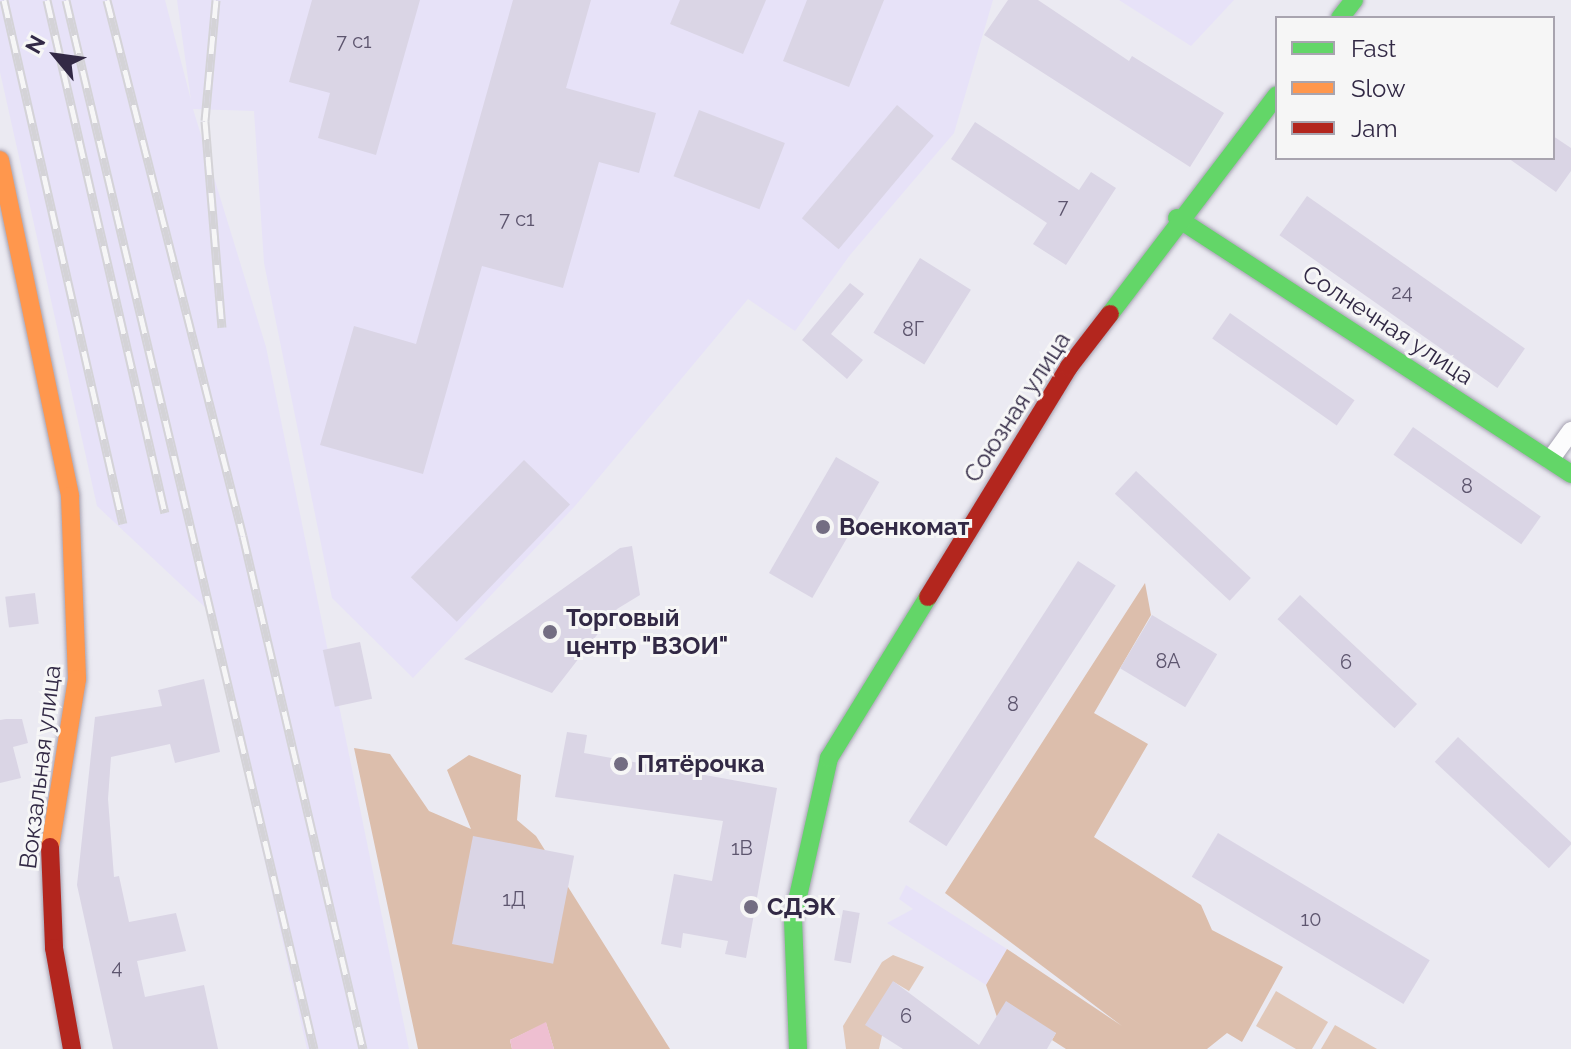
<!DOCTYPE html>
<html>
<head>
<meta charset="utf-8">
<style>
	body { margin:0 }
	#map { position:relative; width:1571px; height:1049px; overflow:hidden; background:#ebeaf2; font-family:Raleway,sans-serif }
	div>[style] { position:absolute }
	.built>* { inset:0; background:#e7e2f8 }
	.green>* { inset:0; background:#e1c8b9 }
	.forest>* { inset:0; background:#dcbeac }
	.water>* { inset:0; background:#eebfd1 }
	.building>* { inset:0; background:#dad5e5; transform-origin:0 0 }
	.roads { filter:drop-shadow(0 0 2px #a5a1b1) drop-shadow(0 0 2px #a5a1b1) }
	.street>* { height:18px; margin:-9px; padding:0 9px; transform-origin:9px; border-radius:9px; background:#fcfcfd }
	.fast>* { height:18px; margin:-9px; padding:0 9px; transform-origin:9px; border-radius:9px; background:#63d668 }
	.slow>* { height:18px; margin:-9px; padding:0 9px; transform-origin:9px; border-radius:9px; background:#ff974d }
	.jam>* { height:18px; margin:-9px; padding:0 9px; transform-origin:9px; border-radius:9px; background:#b3261e }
	.rail>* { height:9px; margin-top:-4.5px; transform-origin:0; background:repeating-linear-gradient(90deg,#f6f6f6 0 18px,#d4d3d7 0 36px); box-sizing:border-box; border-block:2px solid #d4d3d7 }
	.dots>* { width:22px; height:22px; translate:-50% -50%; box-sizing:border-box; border:4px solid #f6f6f6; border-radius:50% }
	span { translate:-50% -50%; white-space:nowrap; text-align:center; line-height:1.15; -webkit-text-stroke:6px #f6f6f6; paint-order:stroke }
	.number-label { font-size:20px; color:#5d556e }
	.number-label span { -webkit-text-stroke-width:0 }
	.street-label { font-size:24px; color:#322945 }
	.poi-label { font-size:24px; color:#322945; font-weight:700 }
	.left { translate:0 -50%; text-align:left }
	.legend { position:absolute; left:1275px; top:16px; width:280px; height:144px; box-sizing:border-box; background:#f6f6f6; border:2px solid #a8a4af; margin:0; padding:10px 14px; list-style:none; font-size:24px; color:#322945 }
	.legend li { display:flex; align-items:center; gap:16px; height:40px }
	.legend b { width:40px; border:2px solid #a8a4af }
	.north { position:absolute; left:16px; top:16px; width:80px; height:80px; -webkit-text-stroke:6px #f6f6f6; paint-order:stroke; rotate:299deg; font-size:22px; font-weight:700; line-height:32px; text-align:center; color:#322945 }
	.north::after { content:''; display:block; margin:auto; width:28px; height:36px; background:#322945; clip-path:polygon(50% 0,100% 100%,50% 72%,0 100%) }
</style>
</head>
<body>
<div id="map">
	<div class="built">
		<i style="clip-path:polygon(0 0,165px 0,191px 100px,177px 0,993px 0,954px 133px,850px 255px,795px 331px,748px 299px,575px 506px,413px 678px,332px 598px,264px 263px,254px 111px,193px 109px,266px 347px,409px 1049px,307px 1049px,208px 610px,97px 506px,0 72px)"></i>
		<i style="clip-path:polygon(1119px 0,1234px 0,1191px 46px)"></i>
		<i style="clip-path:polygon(906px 885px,1007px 949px,986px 985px,887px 923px,913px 909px,899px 899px)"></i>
	</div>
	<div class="green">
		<i style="clip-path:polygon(893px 955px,924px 967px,909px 991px,894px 982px,879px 1049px,846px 1049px,843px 1026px,882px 962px)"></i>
		<i style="clip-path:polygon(1276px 991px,1328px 1022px,1312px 1049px,1296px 1049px,1256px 1026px)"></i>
		<i style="clip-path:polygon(1335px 1025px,1377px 1049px,1321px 1049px)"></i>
	</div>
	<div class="forest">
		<i style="clip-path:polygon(1145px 583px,1151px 615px,1094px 713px,1148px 744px,1094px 837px,1201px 905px,1212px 930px,1283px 967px,1242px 1042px,1227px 1033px,1207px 1049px,1066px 1049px,1052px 1040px,1056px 1033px,997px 1017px,986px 985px,1007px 949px,1122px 1026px,945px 893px)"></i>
		<i style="clip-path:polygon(354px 748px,390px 754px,429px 811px,471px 829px,447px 770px,469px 755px,521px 775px,517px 820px,536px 836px,670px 1049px,554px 1049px,546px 1023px,510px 1040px,512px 1049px,418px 1049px)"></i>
	</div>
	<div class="water">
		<i style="clip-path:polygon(546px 1022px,554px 1049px,512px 1049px,510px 1040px)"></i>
	</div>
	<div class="building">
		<i style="clip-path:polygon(312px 0,420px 0,376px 155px,318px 138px,330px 93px,289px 82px)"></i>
		<i style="clip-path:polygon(513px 0,591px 0,566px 88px,656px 113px,639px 173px,599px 162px,563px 288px,482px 266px,423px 474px,320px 445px,354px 326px,416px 344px)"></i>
		<i style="clip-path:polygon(680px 0,766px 0,743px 54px,670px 24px)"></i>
		<i style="clip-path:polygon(807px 0,884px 0,849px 87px,783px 61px)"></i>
		<i style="clip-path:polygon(1008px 0,1038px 0,1129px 61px,1132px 56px,1224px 113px,1190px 167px,984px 35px)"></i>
		<i style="left:897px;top:105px;width:48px;height:148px;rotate:40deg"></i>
		<i style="left:699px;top:110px;width:92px;height:71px;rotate:21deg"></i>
		<i style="clip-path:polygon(975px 122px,1079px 190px,1091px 172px,1116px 188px,1066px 265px,1033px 244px,1047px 223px,951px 159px)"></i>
		<i style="clip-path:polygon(1553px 136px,1571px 148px,1571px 171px,1556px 192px,1508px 158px,1553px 158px)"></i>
		<i style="left:1307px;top:196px;width:266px;height:48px;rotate:35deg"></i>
		<i style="left:920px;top:258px;width:60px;height:88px;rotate:32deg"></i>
		<i style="clip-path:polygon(850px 283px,864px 294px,831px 334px,863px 360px,847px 379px,802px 340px)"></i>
		<i style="left:1230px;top:313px;width:152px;height:31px;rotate:35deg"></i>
		<i style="left:1413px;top:427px;width:156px;height:34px;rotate:35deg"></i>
		<i style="left:836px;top:457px;width:50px;height:134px;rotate:30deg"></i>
		<i style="left:524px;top:460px;width:64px;height:163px;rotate:44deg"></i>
		<i style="left:1136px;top:471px;width:157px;height:31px;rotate:43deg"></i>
		<i style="clip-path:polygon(632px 546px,640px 595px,617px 609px,552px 693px,464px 659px,620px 548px)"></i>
		<i style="left:1078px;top:561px;width:45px;height:311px;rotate:33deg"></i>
		<i style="left:35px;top:593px;width:31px;height:30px;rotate:83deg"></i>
		<i style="left:1300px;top:595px;width:160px;height:33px;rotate:43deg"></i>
		<i style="left:1152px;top:615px;width:76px;height:62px;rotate:31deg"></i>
		<i style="left:360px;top:642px;width:58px;height:38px;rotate:78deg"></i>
		<i style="clip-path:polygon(204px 679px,220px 752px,175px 763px,170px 744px,111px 757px,108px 799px,114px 877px,119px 876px,129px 922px,176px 913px,186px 951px,137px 961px,145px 997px,204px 985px,218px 1049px,113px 1049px,77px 885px,95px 717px,162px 706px,158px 690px)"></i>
		<i style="clip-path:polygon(6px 719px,22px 719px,28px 743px,13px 747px,21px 778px,0 783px,0 720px)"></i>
		<i style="clip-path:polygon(567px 732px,587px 735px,584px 753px,777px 788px,746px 958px,725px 954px,728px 941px,683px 933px,681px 948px,661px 944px,674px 874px,712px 881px,723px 821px,555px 797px)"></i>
		<i style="left:1458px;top:737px;width:156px;height:34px;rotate:43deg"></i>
		<i style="left:1218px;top:833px;width:247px;height:51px;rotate:31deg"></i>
		<i style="left:473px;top:836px;width:103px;height:110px;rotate:11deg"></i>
		<i style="left:843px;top:910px;width:17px;height:51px;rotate:10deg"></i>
		<i style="clip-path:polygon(893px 981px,979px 1045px,1006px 1001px,1056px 1033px,1047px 1049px,903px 1049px,865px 1025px)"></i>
	</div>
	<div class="roads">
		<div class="street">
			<i style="left:1550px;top:460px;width:36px;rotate:-54deg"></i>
		</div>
		<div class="fast">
			<i style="left:1340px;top:18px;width:23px;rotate:-52deg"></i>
			<i style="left:1177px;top:218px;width:470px;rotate:33deg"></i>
			<i style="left:1110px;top:314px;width:275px;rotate:-52.7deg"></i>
			<i style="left:798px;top:1049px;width:130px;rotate:-92.2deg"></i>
			<i style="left:793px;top:919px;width:165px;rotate:-77.4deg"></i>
			<i style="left:829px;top:758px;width:189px;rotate:-58.4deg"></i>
		</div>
		<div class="slow">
			<i style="left:0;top:160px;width:343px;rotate:78.2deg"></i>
			<i style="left:70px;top:496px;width:183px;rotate:87.8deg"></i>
			<i style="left:77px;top:679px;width:170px;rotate:99.1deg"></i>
		</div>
		<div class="jam">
			<i style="left:928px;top:597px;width:270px;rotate:-58.5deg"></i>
			<i style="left:1069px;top:367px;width:67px;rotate:-52.3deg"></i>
			<i style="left:50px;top:847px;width:101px;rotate:87.7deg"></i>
			<i style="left:54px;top:948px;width:103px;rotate:79.9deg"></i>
		</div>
	</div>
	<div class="rail">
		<i style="left:4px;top:0;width:537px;rotate:77.21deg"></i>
		<i style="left:47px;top:0;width:526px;rotate:77.05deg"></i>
		<i style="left:66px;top:0;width:1078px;rotate:76.7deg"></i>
		<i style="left:107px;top:0;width:553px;rotate:75.76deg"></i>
		<i style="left:243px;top:536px;width:527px;rotate:76.83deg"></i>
		<i style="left:216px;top:0;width:121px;rotate:95.2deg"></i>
		<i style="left:205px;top:121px;width:207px;rotate:85.3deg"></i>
	</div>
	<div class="dots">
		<i style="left:823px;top:527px;background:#736d82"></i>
		<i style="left:550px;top:632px;background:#736d82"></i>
		<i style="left:621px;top:764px;background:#736d82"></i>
		<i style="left:751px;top:907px;background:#736d82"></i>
	</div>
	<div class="number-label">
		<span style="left:354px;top:41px">7 с1</span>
		<span style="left:1063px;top:206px">7</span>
		<span style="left:517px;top:219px">7 с1</span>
		<span style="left:1402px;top:292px">24</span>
		<span style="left:913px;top:329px">8Г</span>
		<span style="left:1467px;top:486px">8</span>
		<span style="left:1168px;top:661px">8А</span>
		<span style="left:1346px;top:662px">6</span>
		<span style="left:1013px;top:704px">8</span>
		<span style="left:742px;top:848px">1В</span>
		<span style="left:514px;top:899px">1Д</span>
		<span style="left:1311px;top:919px">10</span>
		<span style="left:117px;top:967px">4</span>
		<span style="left:906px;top:1016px">6</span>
	</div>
	<div class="street-label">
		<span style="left:1388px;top:325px;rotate:33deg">Солнечная улица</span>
		<span style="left:1017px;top:407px;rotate:-57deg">Союзная улица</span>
		<span style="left:40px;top:767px;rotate:-83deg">Вокзальная улица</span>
	</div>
	<div class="poi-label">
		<span class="left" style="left:839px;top:527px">Военкомат</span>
		<span class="left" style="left:566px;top:632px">Торговый<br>центр "ВЗОИ"</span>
		<span class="left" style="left:637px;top:764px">Пятёрочка</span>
		<span class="left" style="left:767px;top:907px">СДЭК</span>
	</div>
	<ul class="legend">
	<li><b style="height:10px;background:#63d668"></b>Fast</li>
	<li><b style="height:10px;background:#ff974d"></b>Slow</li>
	<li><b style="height:10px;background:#b3261e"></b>Jam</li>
	</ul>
	<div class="north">N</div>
</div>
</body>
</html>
